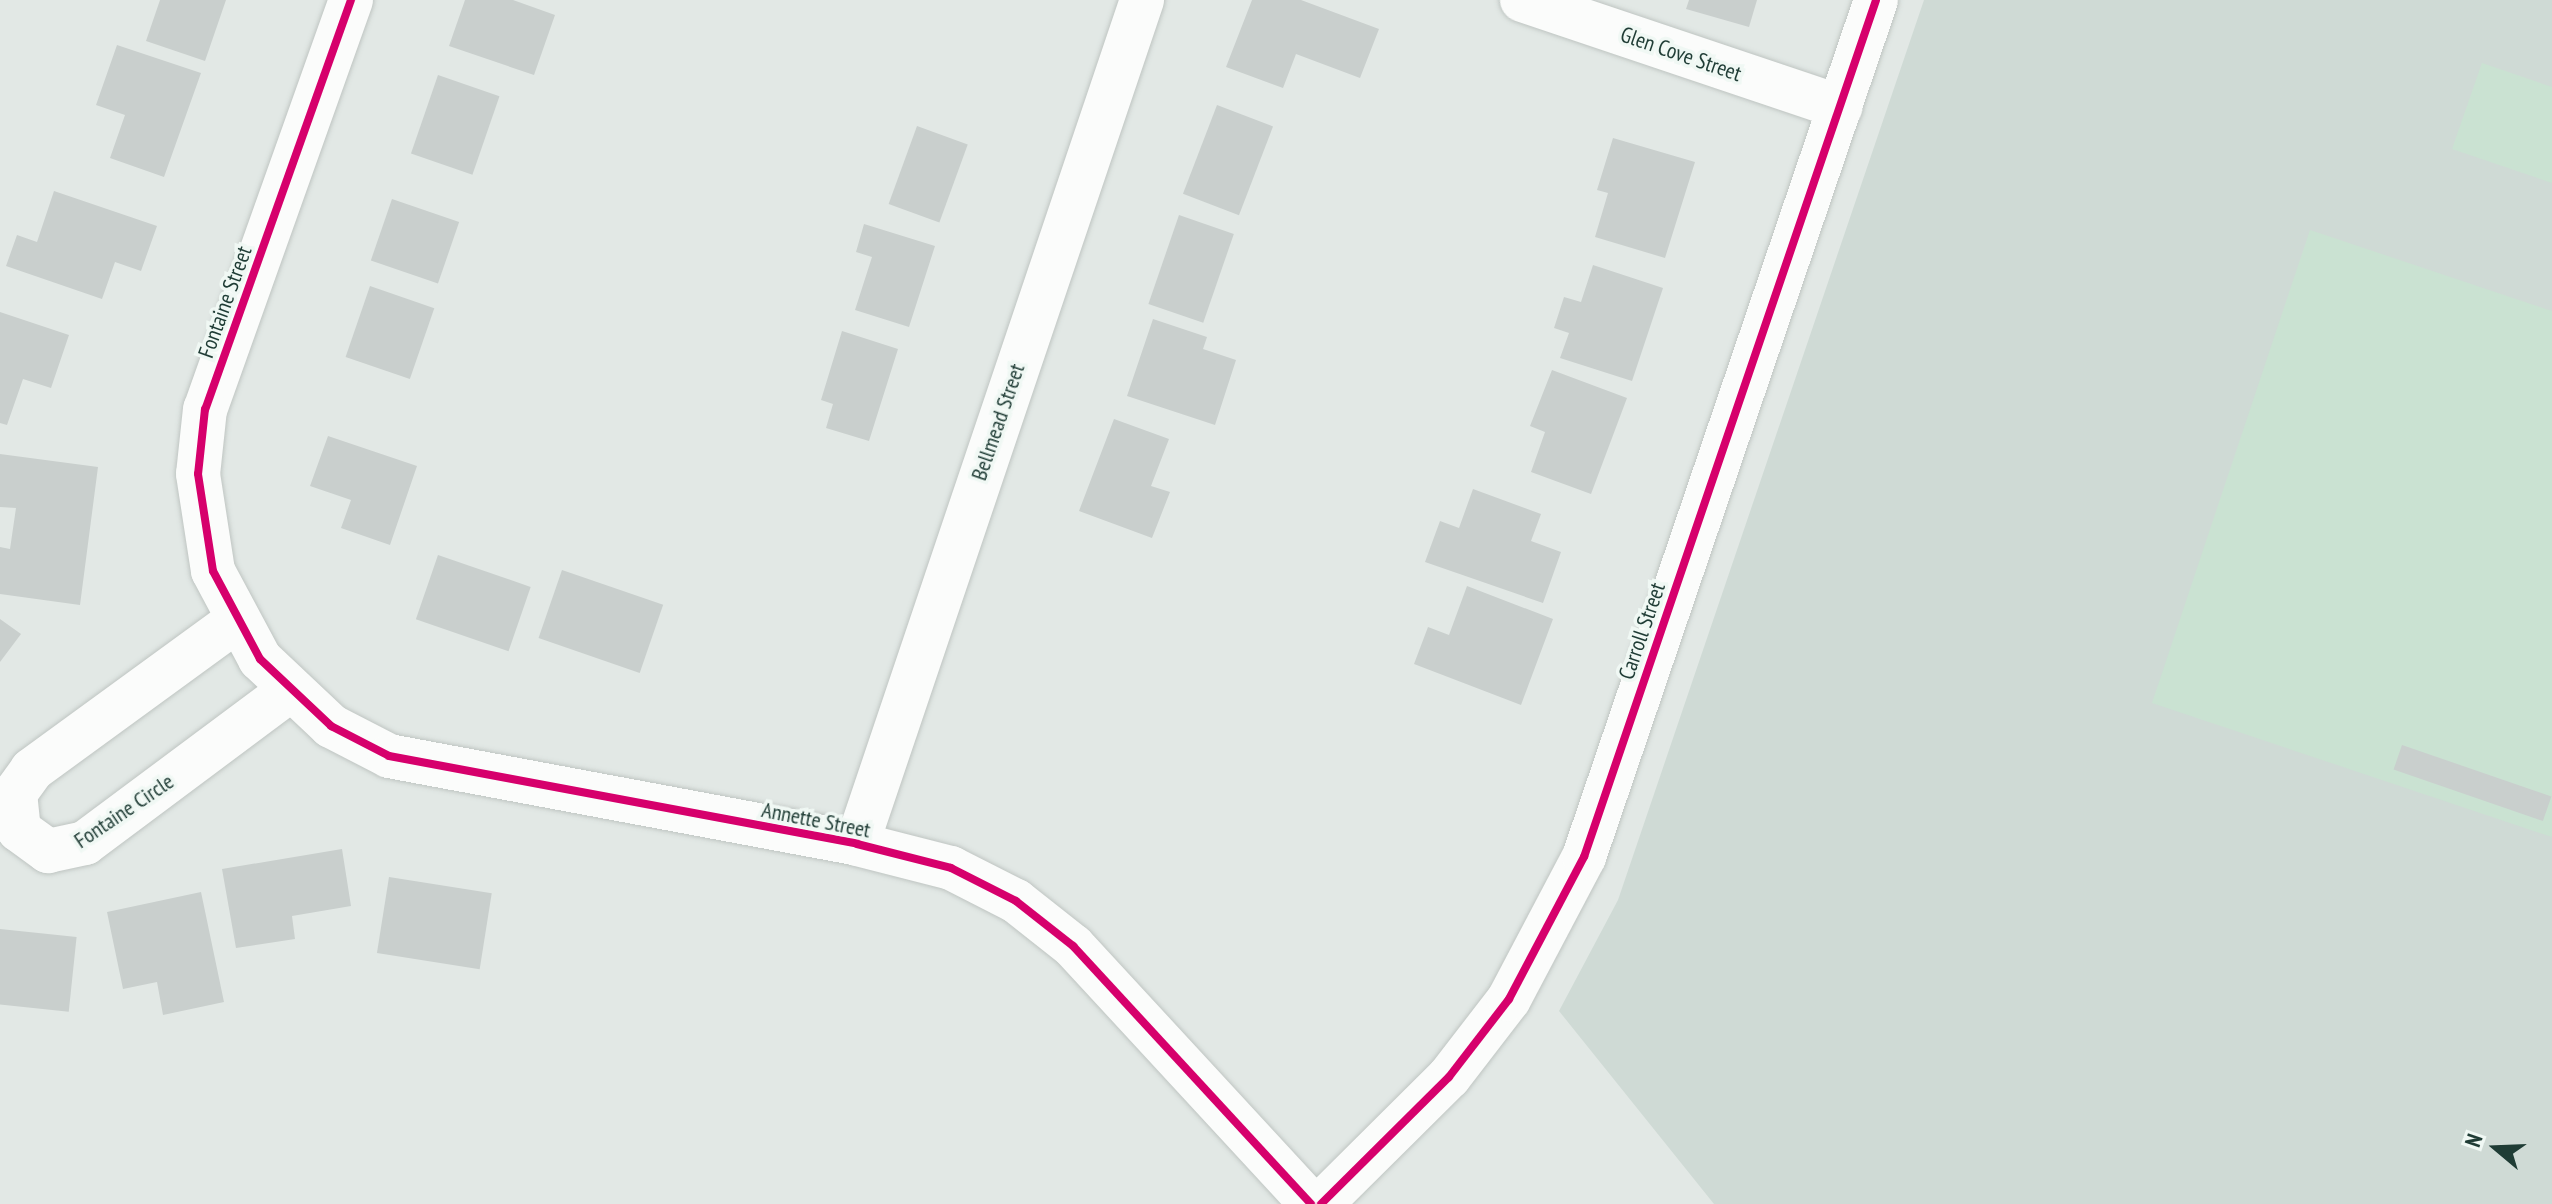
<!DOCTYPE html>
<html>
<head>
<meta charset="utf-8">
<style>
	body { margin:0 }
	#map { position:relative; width:2552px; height:1204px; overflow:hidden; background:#e2e8e5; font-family:"PT Sans Narrow",sans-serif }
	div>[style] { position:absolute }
	.built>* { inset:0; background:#cfdad5 }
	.green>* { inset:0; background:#cae2d2 }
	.building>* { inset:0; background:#c9cfcd; transform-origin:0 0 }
	.roads { filter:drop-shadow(0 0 2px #bfc5c2) drop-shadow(0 0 2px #bfc5c2) }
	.minor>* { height:44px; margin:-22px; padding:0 22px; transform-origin:22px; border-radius:22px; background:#fbfcfb }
	.cycleway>* { height:8px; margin:-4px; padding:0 4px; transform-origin:4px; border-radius:4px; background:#d6006c }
	span { translate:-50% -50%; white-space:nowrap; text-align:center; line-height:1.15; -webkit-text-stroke:7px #f0f8f4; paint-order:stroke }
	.street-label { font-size:22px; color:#1f3c35 }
	.north { position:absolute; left:2456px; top:1108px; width:80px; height:80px; -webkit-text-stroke:6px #f0f8f4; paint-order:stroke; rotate:289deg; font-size:22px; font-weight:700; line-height:32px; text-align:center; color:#1f3c35 }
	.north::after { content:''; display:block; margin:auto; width:28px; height:36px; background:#1f3c35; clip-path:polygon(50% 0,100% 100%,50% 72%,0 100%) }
</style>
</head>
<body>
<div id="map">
	<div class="built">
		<i style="clip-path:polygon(1924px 0,2552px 0,2552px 1204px,1714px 1204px,1559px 1011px,1618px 900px)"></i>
	</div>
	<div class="green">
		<i style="clip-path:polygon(2482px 63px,2552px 87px,2552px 183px,2452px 149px)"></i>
		<i style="clip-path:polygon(2310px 230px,2552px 311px,2552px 837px,2152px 703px)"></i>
	</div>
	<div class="building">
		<i style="clip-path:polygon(160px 0,226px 0,205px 61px,146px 41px)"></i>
		<i style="clip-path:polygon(465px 0,513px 0,555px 15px,534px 75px,449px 46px)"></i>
		<i style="clip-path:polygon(1252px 0,1301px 0,1379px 29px,1360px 78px,1296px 54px,1283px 88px,1226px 67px)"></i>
		<i style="clip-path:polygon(1689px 0,1757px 0,1749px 27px,1686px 9px)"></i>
		<i style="clip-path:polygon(117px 45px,201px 73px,164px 177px,110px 158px,125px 115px,96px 105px)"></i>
		<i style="left:438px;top:75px;width:65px;height:83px;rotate:19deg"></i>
		<i style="left:1217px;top:105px;width:60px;height:95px;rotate:21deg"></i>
		<i style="left:917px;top:126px;width:54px;height:83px;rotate:20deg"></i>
		<i style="clip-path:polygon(1613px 138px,1695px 162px,1665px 258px,1595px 237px,1608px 193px,1597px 190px)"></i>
		<i style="clip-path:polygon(54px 191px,157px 226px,141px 271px,115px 262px,102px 299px,6px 266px,17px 235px,37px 242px)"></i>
		<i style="left:392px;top:199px;width:71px;height:65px;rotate:19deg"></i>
		<i style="left:1179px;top:215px;width:58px;height:94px;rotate:19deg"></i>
		<i style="clip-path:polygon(864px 224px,935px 246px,909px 327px,855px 310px,872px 257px,856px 252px)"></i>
		<i style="clip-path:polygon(1593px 265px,1663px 288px,1632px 381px,1560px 358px,1569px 333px,1554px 328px,1564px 297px,1581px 302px)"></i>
		<i style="left:370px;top:286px;width:68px;height:75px;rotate:19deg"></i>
		<i style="clip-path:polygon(0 312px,69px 335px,51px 388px,23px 379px,7px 425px,0 423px)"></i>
		<i style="clip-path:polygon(1153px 319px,1207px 337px,1203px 349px,1236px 360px,1215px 425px,1127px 396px)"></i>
		<i style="clip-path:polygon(842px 331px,898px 349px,869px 441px,826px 428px,833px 404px,821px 400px)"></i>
		<i style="clip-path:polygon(1552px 370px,1627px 398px,1591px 494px,1531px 472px,1545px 432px,1530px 426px)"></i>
		<i style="clip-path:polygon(1114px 419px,1169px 439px,1151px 486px,1170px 492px,1152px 538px,1079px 511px)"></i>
		<i style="clip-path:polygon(328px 436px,417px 466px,390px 545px,341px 528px,351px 500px,310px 486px)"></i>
		<i style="clip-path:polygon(0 454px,98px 467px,80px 605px,0 594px,0 547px,10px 549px,16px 508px,0 507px)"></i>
		<i style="clip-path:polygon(1473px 489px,1541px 514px,1531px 541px,1561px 552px,1543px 603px,1425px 562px,1440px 521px,1459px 528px)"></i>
		<i style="left:438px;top:555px;width:98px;height:68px;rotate:19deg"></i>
		<i style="left:562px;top:570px;width:107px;height:72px;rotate:19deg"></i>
		<i style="clip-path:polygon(1467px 586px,1553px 619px,1521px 705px,1414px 664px,1428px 627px,1449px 635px)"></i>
		<i style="clip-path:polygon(0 619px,21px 634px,0 662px)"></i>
		<i style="left:2402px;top:745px;width:158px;height:26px;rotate:19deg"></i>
		<i style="clip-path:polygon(342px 849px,351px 906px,292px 916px,295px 939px,236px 948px,222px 869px)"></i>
		<i style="left:389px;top:877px;width:104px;height:77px;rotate:9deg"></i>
		<i style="clip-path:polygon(201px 892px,224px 1002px,163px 1015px,157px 982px,123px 989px,107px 912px)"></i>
		<i style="left:0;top:929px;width:77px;height:75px;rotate:6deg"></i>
	</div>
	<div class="roads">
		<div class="minor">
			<i style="left:351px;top:0;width:434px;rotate:109.6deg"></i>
			<i style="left:205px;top:409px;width:65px;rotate:96.1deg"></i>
			<i style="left:198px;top:474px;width:98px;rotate:81.2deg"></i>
			<i style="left:213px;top:571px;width:100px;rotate:61.9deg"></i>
			<i style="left:260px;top:659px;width:98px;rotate:43.3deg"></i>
			<i style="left:331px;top:726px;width:65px;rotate:27.3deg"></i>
			<i style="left:389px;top:756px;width:476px;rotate:10.6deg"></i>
			<i style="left:857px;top:844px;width:97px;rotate:14.3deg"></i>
			<i style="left:951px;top:868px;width:73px;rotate:26.9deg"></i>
			<i style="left:1016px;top:901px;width:73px;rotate:38.3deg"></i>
			<i style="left:1073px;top:946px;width:351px;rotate:47.3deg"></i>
			<i style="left:1522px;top:0;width:336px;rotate:18.6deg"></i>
			<i style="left:236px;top:621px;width:253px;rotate:143.9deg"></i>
			<i style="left:32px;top:770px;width:29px;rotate:126deg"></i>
			<i style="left:15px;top:793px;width:37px;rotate:84deg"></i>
			<i style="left:19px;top:830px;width:36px;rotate:36deg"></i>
			<i style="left:48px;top:851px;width:38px;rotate:-12deg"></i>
			<i style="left:85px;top:843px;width:254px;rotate:-36.7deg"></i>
			<i style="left:857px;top:844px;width:891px;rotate:-71.34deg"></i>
			<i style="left:1321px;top:1204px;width:180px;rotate:-44.8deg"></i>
			<i style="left:1449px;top:1077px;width:98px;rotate:-52.4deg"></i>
			<i style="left:1509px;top:999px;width:161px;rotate:-62.2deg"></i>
			<i style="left:1584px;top:857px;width:905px;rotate:-71.18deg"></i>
		</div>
	</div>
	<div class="cycleway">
		<i style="left:351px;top:0;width:434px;rotate:109.6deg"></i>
		<i style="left:205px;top:409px;width:65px;rotate:96.1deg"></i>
		<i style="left:198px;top:474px;width:98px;rotate:81.2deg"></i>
		<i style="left:213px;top:571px;width:100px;rotate:61.9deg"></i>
		<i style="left:260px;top:659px;width:98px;rotate:43.3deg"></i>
		<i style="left:331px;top:726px;width:65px;rotate:27.3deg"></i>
		<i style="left:389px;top:756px;width:476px;rotate:10.6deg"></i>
		<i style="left:857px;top:844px;width:97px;rotate:14.3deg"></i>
		<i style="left:951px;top:868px;width:73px;rotate:26.9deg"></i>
		<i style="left:1016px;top:901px;width:73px;rotate:38.3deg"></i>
		<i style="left:1073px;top:946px;width:351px;rotate:47.3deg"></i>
		<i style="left:1321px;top:1204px;width:180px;rotate:-44.8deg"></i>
		<i style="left:1449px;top:1077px;width:98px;rotate:-52.4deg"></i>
		<i style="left:1509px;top:999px;width:161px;rotate:-62.2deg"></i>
		<i style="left:1584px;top:857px;width:905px;rotate:-71.18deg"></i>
	</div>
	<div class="street-label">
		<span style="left:1681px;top:54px;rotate:19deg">Glen Cove Street</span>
		<span style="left:225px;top:302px;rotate:-70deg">Fontaine Street</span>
		<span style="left:998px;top:422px;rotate:-71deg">Bellmead Street</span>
		<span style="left:1642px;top:631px;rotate:-71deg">Carroll Street</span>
		<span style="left:124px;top:811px;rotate:-34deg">Fontaine Circle</span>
		<span style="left:816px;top:820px;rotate:11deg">Annette Street</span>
	</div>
	<div class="north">N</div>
</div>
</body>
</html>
